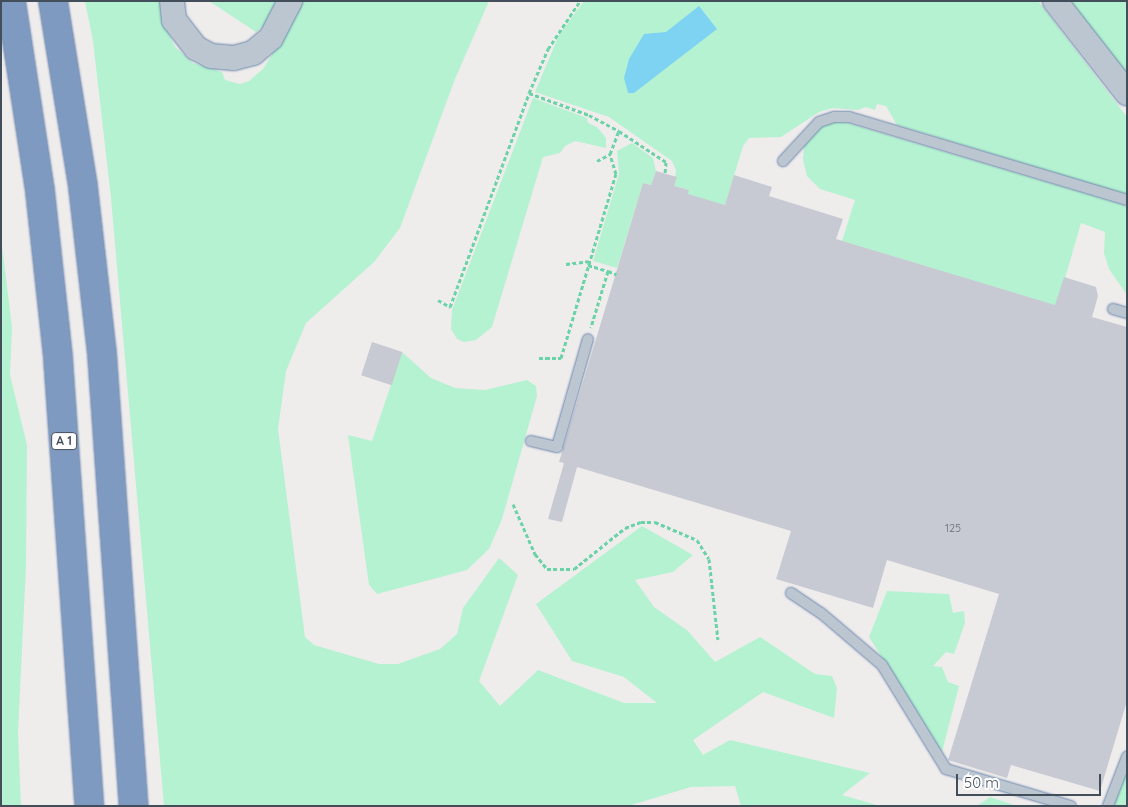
<!DOCTYPE html>
<html>
<head>
<meta charset="utf-8">
<style>
	body { margin:0 }
	#map { position:relative; width:1128px; height:807px; overflow:hidden; background:#efecec; font-family:Quicksand,sans-serif }
	div>[style] { position:absolute }
	.green>* { inset:0; background:#b5f2d1 }
	.water>* { inset:0; background:#7ed3f3 }
	.building>* { inset:0; background:#c7cad3; transform-origin:0 0 }
	.path>* { height:3px; margin-top:-1.5px; transform-origin:0; background:repeating-linear-gradient(90deg,#6ad3a7 0 4px,transparent 0 6.5px) }
	.roads { filter:drop-shadow(0 0 1px #6a85ac) drop-shadow(0 0 1px #6a85ac) }
	.service>* { height:10px; margin:-5px; padding:0 5px; transform-origin:5px; border-radius:5px; background:#bbc6d0 }
	.tertiary>* { height:24px; margin:-12px; padding:0 12px; transform-origin:12px; border-radius:12px; background:#bbc6d0 }
	.motorway>* { height:28px; margin:-14px; padding:0 14px; transform-origin:14px; border-radius:14px; background:#7f9ac0 }
	span { translate:-50% -50%; white-space:nowrap; text-align:center; line-height:1.15; -webkit-text-stroke:4px #fff; paint-order:stroke }
	.number-label { font-size:11px; color:#646d79 }
	.number-label span { -webkit-text-stroke-width:0 }
	.shield-label span { padding:1px 4px; background:#fff; border:1px solid; border-radius:4px; -webkit-text-stroke-width:0 }
	.shield-label { font-size:12px; color:#434e5b; font-weight:700 }
	.frame { position:absolute; inset:0; border:2px solid #434e5b; pointer-events:none }
	.scale { position:absolute; left:956px; top:774px; width:145px; height:22px; box-sizing:border-box; border:2px solid #434e5b; border-top:0; padding-left:6px; font-size:15px; line-height:18px; white-space:nowrap; color:#434e5b; -webkit-text-stroke:4px #fff; paint-order:stroke }
</style>
</head>
<body>
<div id="map">
	<div class="green">
		<i style="clip-path:polygon(85px 1px,162px 1px,163px 21px,175px 47px,193px 63px,222px 72px,225px 80px,240px 84px,249px 81px,263px 69px,291px 24px,300px 1px,489px 1px,455px 79px,400px 228px,374px 262px,306px 323px,286px 371px,278px 429px,305px 637px,314px 645px,379px 664px,398px 664px,440px 649px,457px 634px,463px 608px,499px 558px,518px 575px,479px 681px,500px 706px,538px 670px,624px 703px,657px 703px,624px 677px,572px 661px,536px 604px,642px 526px,693px 555px,673px 572px,635px 580px,654px 607px,688px 631px,715px 662px,760px 637px,815px 674px,832px 676px,837px 688px,834px 718px,763px 692px,693px 740px,703px 755px,730px 740px,870px 773px,842px 795px,880px 806px,741px 806px,735px 786px,691px 787px,628px 806px,164px 806px,111px 198px,93px 41px)"></i>
		<i style="clip-path:polygon(209px 1px,278px 1px,270px 21px,256px 32px)"></i>
		<i style="clip-path:polygon(584px 1px,1038px 1px,1127px 117px,1127px 195px,897px 125px,886px 106px,877px 104px,875px 110px,866px 107px,858px 110px,833px 108px,819px 112px,781px 137px,749px 138px,743px 146px,725px 205px,687px 195px,689px 190px,674px 186px,676px 170px,672px 161px,609px 117px,535px 92px,559px 35px)"></i>
		<i style="clip-path:polygon(1067px 1px,1127px 1px,1127px 76px)"></i>
		<i style="clip-path:polygon(533px 98px,587px 118px,588px 123px,597px 127px,606px 138px,606px 148px,575px 141px,565px 146px,560px 153px,543px 157px,492px 327px,476px 340px,464px 342px,457px 339px,451px 329px,452px 310px)"></i>
		<i style="clip-path:polygon(840px 121px,1124px 205px,1127px 207px,1127px 295px,1109px 269px,1104px 253px,1105px 232px,1081px 223px,1057px 306px,842px 241px,855px 200px,820px 189px,807px 176px,803px 160px,804px 146px,811px 133px,829px 122px)"></i>
		<i style="clip-path:polygon(632px 143px,653px 158px,656px 171px,651px 185px,643px 183px,617px 268px,593px 261px,619px 174px,617px 151px)"></i>
		<i style="clip-path:polygon(1px 238px,12px 327px,10px 375px,27px 445px,26px 566px,18px 732px,21px 806px,1px 806px)"></i>
		<i style="clip-path:polygon(402px 352px,431px 378px,455px 388px,485px 390px,527px 380px,536px 386px,537px 396px,502px 519px,489px 549px,467px 570px,377px 594px,369px 585px,348px 435px,372px 441px)"></i>
		<i style="clip-path:polygon(887px 591px,949px 594px,953px 613px,964px 611px,965px 623px,954px 654px,946px 652px,933px 666px,942px 667px,948px 682px,959px 686px,942px 752px,869px 637px)"></i>
		<i style="clip-path:polygon(1127px 766px,1127px 806px,1112px 806px)"></i>
		<i style="clip-path:polygon(990px 797px,1017px 806px,977px 806px)"></i>
	</div>
	<div class="water">
		<i style="clip-path:polygon(699px 6px,717px 29px,634px 93px,628px 93px,624px 78px,629px 59px,644px 34px,666px 32px)"></i>
	</div>
	<div class="building">
		<i style="clip-path:polygon(656px 171px,677px 177px,674px 186px,689px 190px,688px 194px,725px 205px,734px 175px,772px 187px,769px 196px,843px 219px,836px 239px,1055px 305px,1064px 277px,1096px 287px,1098px 296px,1092px 317px,1127px 327px,1127px 701px,1100px 791px,1011px 765px,1007px 778px,948px 760px,999px 594px,887px 560px,873px 608px,776px 579px,791px 531px,577px 467px,562px 522px,548px 519px,564px 463px,559px 462px,643px 183px,651px 185px)"></i>
		<i style="left:372px;top:342px;width:32px;height:35px;rotate:18deg"></i>
	</div>
	<div class="path">
		<i style="left:529px;top:93px;width:48px;rotate:-66.6deg"></i>
		<i style="left:548px;top:49px;width:58px;rotate:-56.3deg"></i>
		<i style="left:597px;top:161px;width:15px;rotate:-28deg"></i>
		<i style="left:610px;top:154px;width:25px;rotate:-69deg"></i>
		<i style="left:619px;top:131px;width:56px;rotate:33.4deg"></i>
		<i style="left:666px;top:162px;width:12px;rotate:95deg"></i>
		<i style="left:566px;top:264px;width:23px;rotate:-7deg"></i>
		<i style="left:588px;top:265px;width:21px;rotate:17deg"></i>
		<i style="left:608px;top:271px;width:59px;rotate:106.9deg"></i>
		<i style="left:608px;top:271px;width:9px;rotate:21deg"></i>
		<i style="left:438px;top:300px;width:14px;rotate:30deg"></i>
		<i style="left:450px;top:307px;width:228px;rotate:-69.7deg"></i>
		<i style="left:529px;top:93px;width:64px;rotate:20.1deg"></i>
		<i style="left:589px;top:115px;width:34px;rotate:28deg"></i>
		<i style="left:539px;top:358px;width:22px"></i>
		<i style="left:561px;top:358px;width:192px;rotate:-73.4deg"></i>
		<i style="left:616px;top:174px;width:21px;rotate:-107deg"></i>
		<i style="left:513px;top:504px;width:55px;rotate:66.3deg"></i>
		<i style="left:535px;top:554px;width:19px;rotate:51deg"></i>
		<i style="left:547px;top:569px;width:27px"></i>
		<i style="left:574px;top:569px;width:65px;rotate:-38.8deg"></i>
		<i style="left:625px;top:528px;width:17px;rotate:-21deg"></i>
		<i style="left:641px;top:522px;width:14px"></i>
		<i style="left:655px;top:522px;width:46px;rotate:23.2deg"></i>
		<i style="left:697px;top:540px;width:22px;rotate:58deg"></i>
		<i style="left:709px;top:559px;width:81px;rotate:83.7deg"></i>
	</div>
	<div class="roads">
		<div class="service">
			<i style="left:783px;top:161px;width:53px;rotate:-47.3deg"></i>
			<i style="left:819px;top:122px;width:16px;rotate:-18deg"></i>
			<i style="left:834px;top:117px;width:15px"></i>
			<i style="left:849px;top:117px;width:290px;rotate:16.6deg"></i>
			<i style="left:1113px;top:309px;width:15px;rotate:16deg"></i>
			<i style="left:531px;top:441px;width:27px;rotate:13deg"></i>
			<i style="left:557px;top:447px;width:112px;rotate:-74deg"></i>
			<i style="left:791px;top:593px;width:36px;rotate:34deg"></i>
			<i style="left:821px;top:613px;width:80px;rotate:40.4deg"></i>
			<i style="left:882px;top:665px;width:122px;rotate:58.4deg"></i>
			<i style="left:946px;top:769px;width:130px;rotate:16.5deg"></i>
			<i style="left:1108px;top:806px;width:53px;rotate:-68.8deg"></i>
		</div>
		<div class="tertiary">
			<i style="left:172px;top:1px;width:19px;rotate:84deg"></i>
			<i style="left:174px;top:20px;width:36px;rotate:52deg"></i>
			<i style="left:196px;top:48px;width:17px;rotate:28deg"></i>
			<i style="left:211px;top:56px;width:23px;rotate:5deg"></i>
			<i style="left:234px;top:58px;width:20px;rotate:-15deg"></i>
			<i style="left:253px;top:53px;width:23px;rotate:-40deg"></i>
			<i style="left:271px;top:38px;width:42px;rotate:-62.8deg"></i>
			<i style="left:1055px;top:1px;width:117px;rotate:52deg"></i>
		</div>
		<div class="motorway">
			<i style="left:11px;top:1px;width:192px;rotate:81.3deg"></i>
			<i style="left:40px;top:191px;width:168px;rotate:83.8deg"></i>
			<i style="left:58px;top:358px;width:449px;rotate:86deg"></i>
			<i style="left:53px;top:1px;width:188px;rotate:80.8deg"></i>
			<i style="left:83px;top:187px;width:168px;rotate:83.5deg"></i>
			<i style="left:102px;top:354px;width:453px;rotate:86deg"></i>
		</div>
	</div>
	<div class="number-label">
		<span style="left:953px;top:528px">125</span>
	</div>
	<div class="shield-label">
		<span style="left:64px;top:441px">A 1</span>
	</div>
	<div class="frame"></div>
	<div class="scale">50 m</div>
</div>
</body>
</html>
